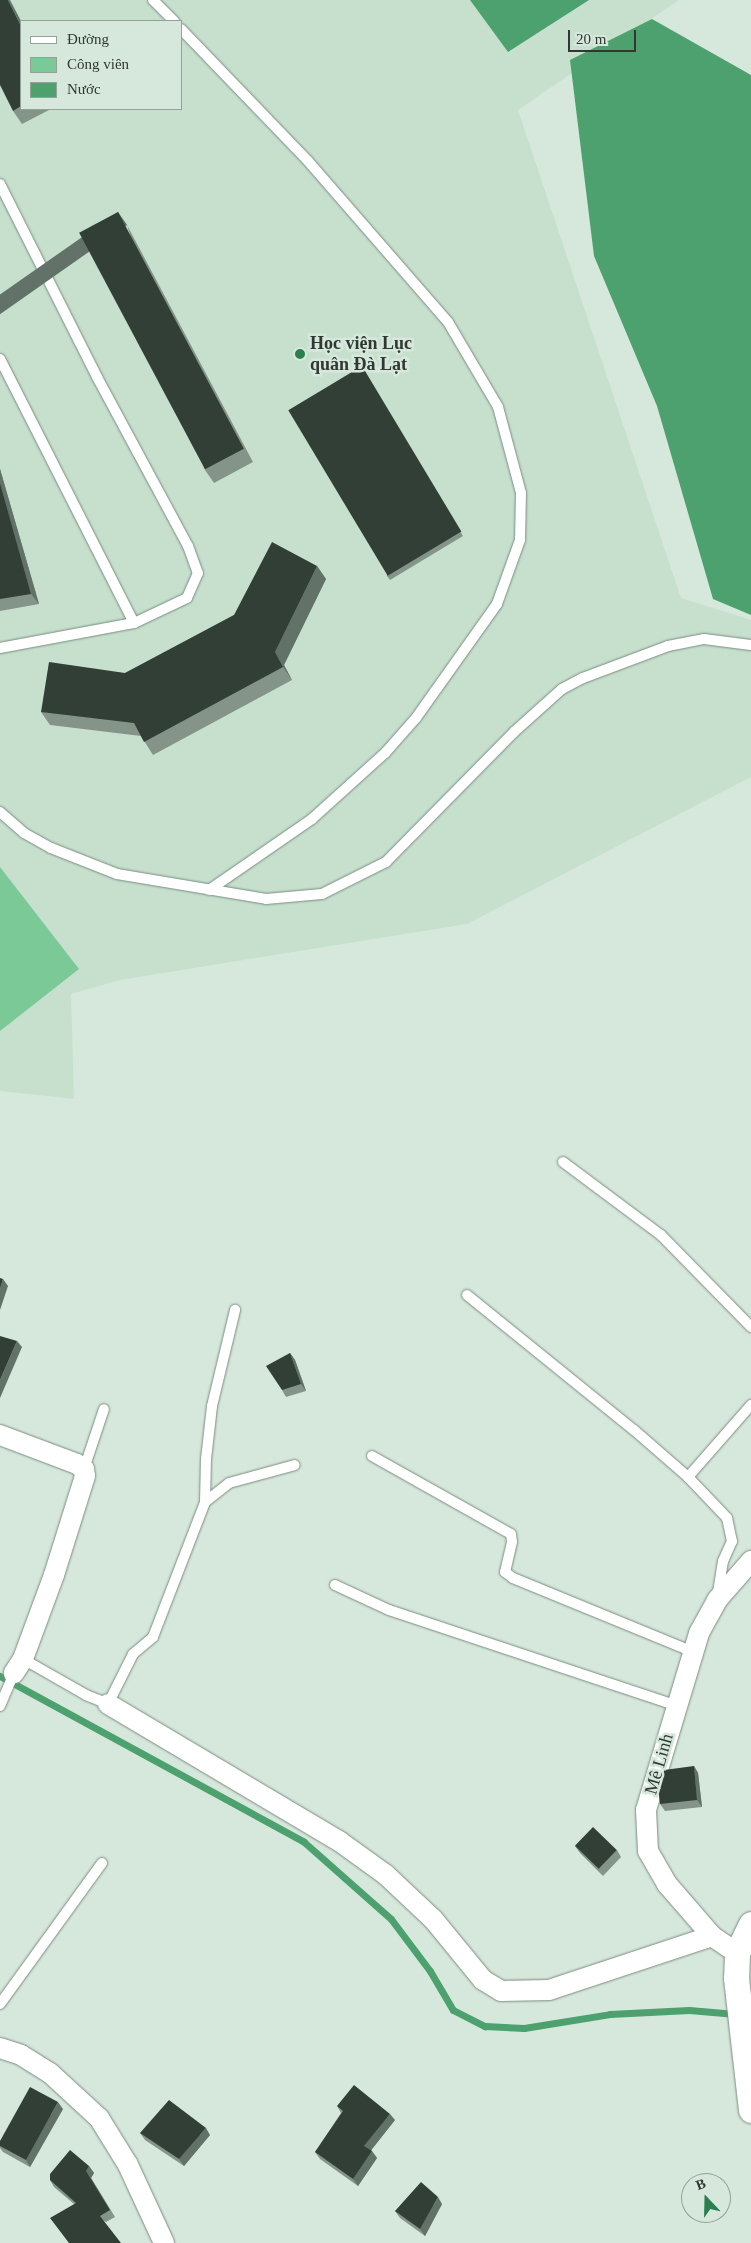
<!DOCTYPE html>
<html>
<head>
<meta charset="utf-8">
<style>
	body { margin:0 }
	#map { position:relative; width:751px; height:2243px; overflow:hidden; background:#d6e8db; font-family:"Times New Roman",serif }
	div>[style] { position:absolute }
	.built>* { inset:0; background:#c7e0ce }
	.green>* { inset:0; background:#7ac997 }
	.water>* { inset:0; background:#4ca16e }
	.stream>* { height:7px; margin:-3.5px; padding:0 3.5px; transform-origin:3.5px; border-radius:3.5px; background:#4ca16e }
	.roads { filter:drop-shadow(0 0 1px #7b8c80) drop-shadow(0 0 1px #7b8c80) }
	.service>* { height:10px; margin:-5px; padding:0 5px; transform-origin:5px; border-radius:5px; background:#fff }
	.minor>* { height:20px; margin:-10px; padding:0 10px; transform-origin:10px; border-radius:10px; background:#fff }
	.tertiary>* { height:25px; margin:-12.5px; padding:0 12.5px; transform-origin:12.5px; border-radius:12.5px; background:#fff }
	.wall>* { inset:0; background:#849488 }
	.shaded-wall>* { inset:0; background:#627268; transform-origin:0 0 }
	.building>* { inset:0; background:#313f36; transform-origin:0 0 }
	.dots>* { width:14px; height:14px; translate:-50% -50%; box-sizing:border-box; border:2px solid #d6e8db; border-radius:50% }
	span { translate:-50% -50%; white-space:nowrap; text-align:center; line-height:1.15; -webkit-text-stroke:5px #d6e8db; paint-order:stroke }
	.poi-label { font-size:18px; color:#313834; font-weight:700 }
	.left { translate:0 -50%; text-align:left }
	.street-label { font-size:18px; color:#313834 }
	.legend { position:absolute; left:20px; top:20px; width:162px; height:90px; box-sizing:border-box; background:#d6e8db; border:1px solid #94a298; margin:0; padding:6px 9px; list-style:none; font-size:15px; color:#313834 }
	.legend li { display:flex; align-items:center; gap:10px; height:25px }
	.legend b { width:25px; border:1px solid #94a298 }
	.north { position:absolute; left:681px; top:2173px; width:50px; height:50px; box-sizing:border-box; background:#d6e8db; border:1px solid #94a298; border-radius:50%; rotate:339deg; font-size:14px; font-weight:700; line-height:20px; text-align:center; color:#313834 }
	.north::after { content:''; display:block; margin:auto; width:18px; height:22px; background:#2b7e4f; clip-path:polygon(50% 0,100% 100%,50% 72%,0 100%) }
	.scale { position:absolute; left:568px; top:30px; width:68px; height:22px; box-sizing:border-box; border:2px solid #313834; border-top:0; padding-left:6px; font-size:15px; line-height:18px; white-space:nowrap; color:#313834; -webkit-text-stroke:4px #d6e8db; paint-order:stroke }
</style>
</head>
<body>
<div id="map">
	<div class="built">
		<i style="clip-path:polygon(evenodd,0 0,679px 0,518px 110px,681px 598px,751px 620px,751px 777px,467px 924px,120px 980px,71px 994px,74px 1099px,0 1091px,0 0,21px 21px,181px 21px,181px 109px,21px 109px,21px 21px)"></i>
	</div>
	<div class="green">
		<i style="clip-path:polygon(0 867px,79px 969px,0 1031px)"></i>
	</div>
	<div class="water">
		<i style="clip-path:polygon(470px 0,589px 0,508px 52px)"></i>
		<i style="clip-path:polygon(652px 19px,751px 75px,751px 615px,713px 599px,657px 406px,594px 256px,570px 60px)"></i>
	</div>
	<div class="stream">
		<i style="left:0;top:1676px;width:346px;rotate:28.6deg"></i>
		<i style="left:304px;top:1842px;width:116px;rotate:41.5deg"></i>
		<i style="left:391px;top:1919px;width:65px;rotate:53.1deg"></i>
		<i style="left:430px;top:1971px;width:45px;rotate:59.5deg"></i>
		<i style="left:453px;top:2010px;width:36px;rotate:27deg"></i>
		<i style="left:485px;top:2026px;width:39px;rotate:3deg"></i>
		<i style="left:524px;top:2028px;width:87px;rotate:-9.2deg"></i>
		<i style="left:610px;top:2014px;width:79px;rotate:-2.9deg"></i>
		<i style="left:689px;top:2010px;width:47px;rotate:4.9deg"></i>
	</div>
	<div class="roads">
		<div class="service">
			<i style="left:153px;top:0;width:30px;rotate:45deg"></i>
			<i style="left:181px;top:29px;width:183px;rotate:46.1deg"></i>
			<i style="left:308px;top:161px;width:213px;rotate:49deg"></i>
			<i style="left:448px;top:322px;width:99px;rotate:59.5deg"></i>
			<i style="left:498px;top:407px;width:89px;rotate:75deg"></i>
			<i style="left:521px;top:493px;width:47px;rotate:91.2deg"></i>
			<i style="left:520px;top:540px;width:68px;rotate:109.8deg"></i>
			<i style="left:497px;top:604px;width:140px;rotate:125.4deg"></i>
			<i style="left:416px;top:718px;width:47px;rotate:131.5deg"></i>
			<i style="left:385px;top:753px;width:98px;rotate:137.9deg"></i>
			<i style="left:312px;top:819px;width:125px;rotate:145.4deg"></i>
			<i style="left:0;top:184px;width:216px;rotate:63.3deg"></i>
			<i style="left:97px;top:377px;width:192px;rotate:61.7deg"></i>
			<i style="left:188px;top:546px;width:29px;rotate:70deg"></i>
			<i style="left:198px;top:573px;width:27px;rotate:114deg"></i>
			<i style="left:187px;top:598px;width:59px;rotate:154.7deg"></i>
			<i style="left:134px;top:623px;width:296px;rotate:-116.9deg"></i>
			<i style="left:0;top:648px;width:136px;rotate:-10.6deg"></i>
			<i style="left:0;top:812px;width:32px;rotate:41deg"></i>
			<i style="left:24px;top:833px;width:31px;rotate:29deg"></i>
			<i style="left:51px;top:848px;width:71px;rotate:21.5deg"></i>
			<i style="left:117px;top:874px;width:151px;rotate:9.5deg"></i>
			<i style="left:266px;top:899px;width:56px;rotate:-5.1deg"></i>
			<i style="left:322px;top:894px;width:72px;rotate:-26.6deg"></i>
			<i style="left:386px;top:862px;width:182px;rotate:-45.4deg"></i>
			<i style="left:514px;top:732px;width:64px;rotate:-41.9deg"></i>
			<i style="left:562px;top:689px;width:24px;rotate:-28deg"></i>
			<i style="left:583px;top:678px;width:91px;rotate:-20.6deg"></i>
			<i style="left:668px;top:646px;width:37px;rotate:-11deg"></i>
			<i style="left:704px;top:639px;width:47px;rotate:7.3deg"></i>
			<i style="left:563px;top:1162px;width:122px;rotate:36.7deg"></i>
			<i style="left:661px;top:1235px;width:129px;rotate:45.6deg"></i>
			<i style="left:467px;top:1295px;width:215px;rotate:39deg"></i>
			<i style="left:634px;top:1430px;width:72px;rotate:41deg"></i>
			<i style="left:688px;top:1477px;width:57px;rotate:46.4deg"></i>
			<i style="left:727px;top:1518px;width:24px;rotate:78deg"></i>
			<i style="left:732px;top:1541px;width:22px;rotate:114deg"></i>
			<i style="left:723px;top:1561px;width:33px;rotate:99deg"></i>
			<i style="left:372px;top:1456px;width:159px;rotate:29.3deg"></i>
			<i style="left:511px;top:1534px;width:8px;rotate:83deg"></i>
			<i style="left:512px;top:1542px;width:31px;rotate:103deg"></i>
			<i style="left:505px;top:1572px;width:10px;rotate:37deg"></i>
			<i style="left:513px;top:1578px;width:192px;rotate:22.3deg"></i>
			<i style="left:84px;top:1469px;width:63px;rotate:-71.6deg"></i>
			<i style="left:688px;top:1477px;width:96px;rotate:-48.8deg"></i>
			<i style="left:205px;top:1502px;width:43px;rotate:-88.7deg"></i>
			<i style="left:206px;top:1459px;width:53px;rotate:-83.5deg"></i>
			<i style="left:212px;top:1406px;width:99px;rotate:-76.5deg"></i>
			<i style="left:335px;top:1585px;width:60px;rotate:24.8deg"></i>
			<i style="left:389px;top:1610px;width:301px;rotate:18.4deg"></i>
			<i style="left:23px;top:1659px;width:73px;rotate:29.7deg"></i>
			<i style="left:86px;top:1695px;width:24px;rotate:22deg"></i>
			<i style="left:108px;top:1704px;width:56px;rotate:-63.4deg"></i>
			<i style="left:133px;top:1654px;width:26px;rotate:-40deg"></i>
			<i style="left:153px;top:1637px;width:145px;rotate:-68.9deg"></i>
			<i style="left:205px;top:1502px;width:31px;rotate:-38deg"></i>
			<i style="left:229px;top:1483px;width:68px;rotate:-15.3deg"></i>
			<i style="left:0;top:1706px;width:36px;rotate:-67deg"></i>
			<i style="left:0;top:2004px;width:174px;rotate:-54.1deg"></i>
		</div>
		<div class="minor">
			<i style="left:0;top:1435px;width:82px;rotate:20.6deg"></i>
			<i style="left:77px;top:1464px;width:9px;rotate:36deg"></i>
			<i style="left:84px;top:1469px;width:7px;rotate:82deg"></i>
			<i style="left:85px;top:1476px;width:104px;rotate:107.4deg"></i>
			<i style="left:54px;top:1575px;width:90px;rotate:110.3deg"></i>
			<i style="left:23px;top:1659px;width:17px;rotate:123deg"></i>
			<i style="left:108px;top:1704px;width:269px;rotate:30.7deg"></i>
			<i style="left:339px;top:1841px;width:57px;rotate:35.7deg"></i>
			<i style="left:385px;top:1874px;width:66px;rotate:43.2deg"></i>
			<i style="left:433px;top:1919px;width:79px;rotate:50.7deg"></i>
			<i style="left:483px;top:1980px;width:21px;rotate:31deg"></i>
			<i style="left:501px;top:1991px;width:48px;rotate:-1.2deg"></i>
			<i style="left:549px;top:1990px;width:172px;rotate:-18.3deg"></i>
			<i style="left:737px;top:1953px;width:30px;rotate:-146deg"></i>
			<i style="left:712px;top:1936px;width:69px;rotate:-130.9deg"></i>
			<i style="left:667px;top:1884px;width:38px;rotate:-120deg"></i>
			<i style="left:648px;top:1851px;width:41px;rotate:-92.8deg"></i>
			<i style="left:646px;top:1810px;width:185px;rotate:-73.3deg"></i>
			<i style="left:699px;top:1633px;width:38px;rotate:-61deg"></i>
			<i style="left:717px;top:1600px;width:52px;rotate:-48.9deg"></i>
			<i style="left:0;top:2048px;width:22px;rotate:18deg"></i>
			<i style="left:21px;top:2055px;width:34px;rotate:32deg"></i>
			<i style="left:50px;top:2073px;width:67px;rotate:42.6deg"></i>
			<i style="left:99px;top:2118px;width:55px;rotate:58.3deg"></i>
			<i style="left:128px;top:2165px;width:86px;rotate:65.2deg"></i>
		</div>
		<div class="tertiary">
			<i style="left:751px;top:1924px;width:32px;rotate:116deg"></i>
			<i style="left:737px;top:1953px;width:25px;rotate:92deg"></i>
			<i style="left:736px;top:1978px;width:133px;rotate:83.5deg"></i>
		</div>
	</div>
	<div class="wall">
		<i style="clip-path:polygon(21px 21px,21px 109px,51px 109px,22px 124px,13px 111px)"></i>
		<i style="clip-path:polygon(127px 225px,253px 462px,214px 483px,205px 470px)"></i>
		<i style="clip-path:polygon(364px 370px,463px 536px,390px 580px,387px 576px)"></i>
		<i style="clip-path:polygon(0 469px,39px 604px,0 611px)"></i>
		<i style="clip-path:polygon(317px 566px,326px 579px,284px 665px,292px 680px,153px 755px,141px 736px,50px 725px,41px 712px,125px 673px,234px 615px)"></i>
		<i style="clip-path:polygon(290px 1353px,295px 1360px,306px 1391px,286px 1397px,282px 1390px)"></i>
		<i style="clip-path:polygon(694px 1766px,698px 1773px,702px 1807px,665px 1811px,660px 1804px)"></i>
		<i style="clip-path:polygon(575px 1846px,617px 1850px,621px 1857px,603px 1876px,580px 1853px)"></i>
		<i style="clip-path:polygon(337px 2106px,395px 2120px,371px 2150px,377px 2158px,358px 2186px,320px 2159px,315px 2152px,341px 2113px)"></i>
		<i style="clip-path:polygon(63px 2109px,30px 2167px,3px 2152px,0 2148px,0 2141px)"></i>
		<i style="clip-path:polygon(140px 2133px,210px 2135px,184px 2166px,145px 2140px)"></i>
		<i style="clip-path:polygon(89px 2166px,94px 2173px,91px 2178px,115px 2217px,106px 2222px,74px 2204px,54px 2187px,50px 2180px)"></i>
		<i style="clip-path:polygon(442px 2204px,425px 2236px,400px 2218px,395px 2211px)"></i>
	</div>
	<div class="shaded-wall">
		<i style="clip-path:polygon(8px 0,10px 0,21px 21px,21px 26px)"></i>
		<i style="left:118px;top:212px;width:16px;height:268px;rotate:55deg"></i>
		<i style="clip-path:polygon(0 469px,39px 604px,31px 594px,0 483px)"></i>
		<i style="clip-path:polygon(317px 566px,326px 579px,284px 665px,292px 680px,283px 667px,275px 652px)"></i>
		<i style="clip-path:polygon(3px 1279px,8px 1286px,0 1310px,0 1289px)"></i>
		<i style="clip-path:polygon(17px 1341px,22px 1347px,0 1398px,0 1380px)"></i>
		<i style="clip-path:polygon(290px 1353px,295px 1360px,306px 1391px,301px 1384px)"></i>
		<i style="clip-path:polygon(694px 1766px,698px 1773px,702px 1807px,697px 1800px)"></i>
		<i style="clip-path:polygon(58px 2102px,63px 2109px,30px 2167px,26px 2160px)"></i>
		<i style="clip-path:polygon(390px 2114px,395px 2120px,369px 2153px,364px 2146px)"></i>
		<i style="clip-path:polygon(206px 2128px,210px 2135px,184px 2166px,179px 2159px)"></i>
		<i style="clip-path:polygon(372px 2151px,377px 2158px,358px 2186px,353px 2179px)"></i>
		<i style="clip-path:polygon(89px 2166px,94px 2173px,91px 2178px,115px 2217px,86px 2171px)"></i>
		<i style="clip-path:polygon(438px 2197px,442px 2204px,425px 2236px,420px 2229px)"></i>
	</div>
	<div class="building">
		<i style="clip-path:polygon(0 0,8px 0,21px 26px,21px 106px,13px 111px,0 85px)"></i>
		<i style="left:118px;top:212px;width:268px;height:44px;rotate:62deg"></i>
		<i style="left:362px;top:366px;width:193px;height:86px;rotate:59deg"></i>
		<i style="clip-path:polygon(0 483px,31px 594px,0 599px)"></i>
		<i style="clip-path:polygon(272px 542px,317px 566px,275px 652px,283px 667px,144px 742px,134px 723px,41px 712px,49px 662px,125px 673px,234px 615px)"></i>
		<i style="clip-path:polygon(0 1278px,3px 1279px,0 1289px)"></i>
		<i style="clip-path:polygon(0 1336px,17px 1341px,0 1380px)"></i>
		<i style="clip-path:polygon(290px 1353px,301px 1384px,282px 1390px,266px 1366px)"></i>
		<i style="clip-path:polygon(694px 1766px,697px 1800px,660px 1804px,658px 1788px,664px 1770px)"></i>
		<i style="left:593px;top:1827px;width:33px;height:26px;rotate:44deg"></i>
		<i style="clip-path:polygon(354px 2085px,390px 2114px,364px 2146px,372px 2151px,353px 2179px,315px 2152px,343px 2111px,337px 2106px)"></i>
		<i style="clip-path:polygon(30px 2087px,58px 2102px,26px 2160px,0 2146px,0 2141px)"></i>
		<i style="clip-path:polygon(169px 2100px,206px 2128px,179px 2159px,140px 2133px)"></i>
		<i style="clip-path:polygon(70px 2150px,89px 2166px,86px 2171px,110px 2210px,100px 2216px,121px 2243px,69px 2243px,50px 2218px,76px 2203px,50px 2180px,50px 2174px)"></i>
		<i style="clip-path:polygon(421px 2182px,438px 2197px,420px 2229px,395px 2211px)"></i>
	</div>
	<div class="dots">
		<i style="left:300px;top:354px;background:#2b7e4f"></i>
	</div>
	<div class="poi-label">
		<span class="left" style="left:310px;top:354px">Học viện Lục<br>quân Đà Lạt</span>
	</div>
	<div class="street-label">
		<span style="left:659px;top:1764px;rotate:-74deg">Mê Linh</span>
	</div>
	<ul class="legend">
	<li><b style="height:6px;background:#fff"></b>Đường</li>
	<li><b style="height:14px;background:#7ac997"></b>Công viên</li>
	<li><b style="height:14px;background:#4ca16e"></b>Nước</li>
	</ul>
	<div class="north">B</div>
	<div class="scale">20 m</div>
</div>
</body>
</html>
